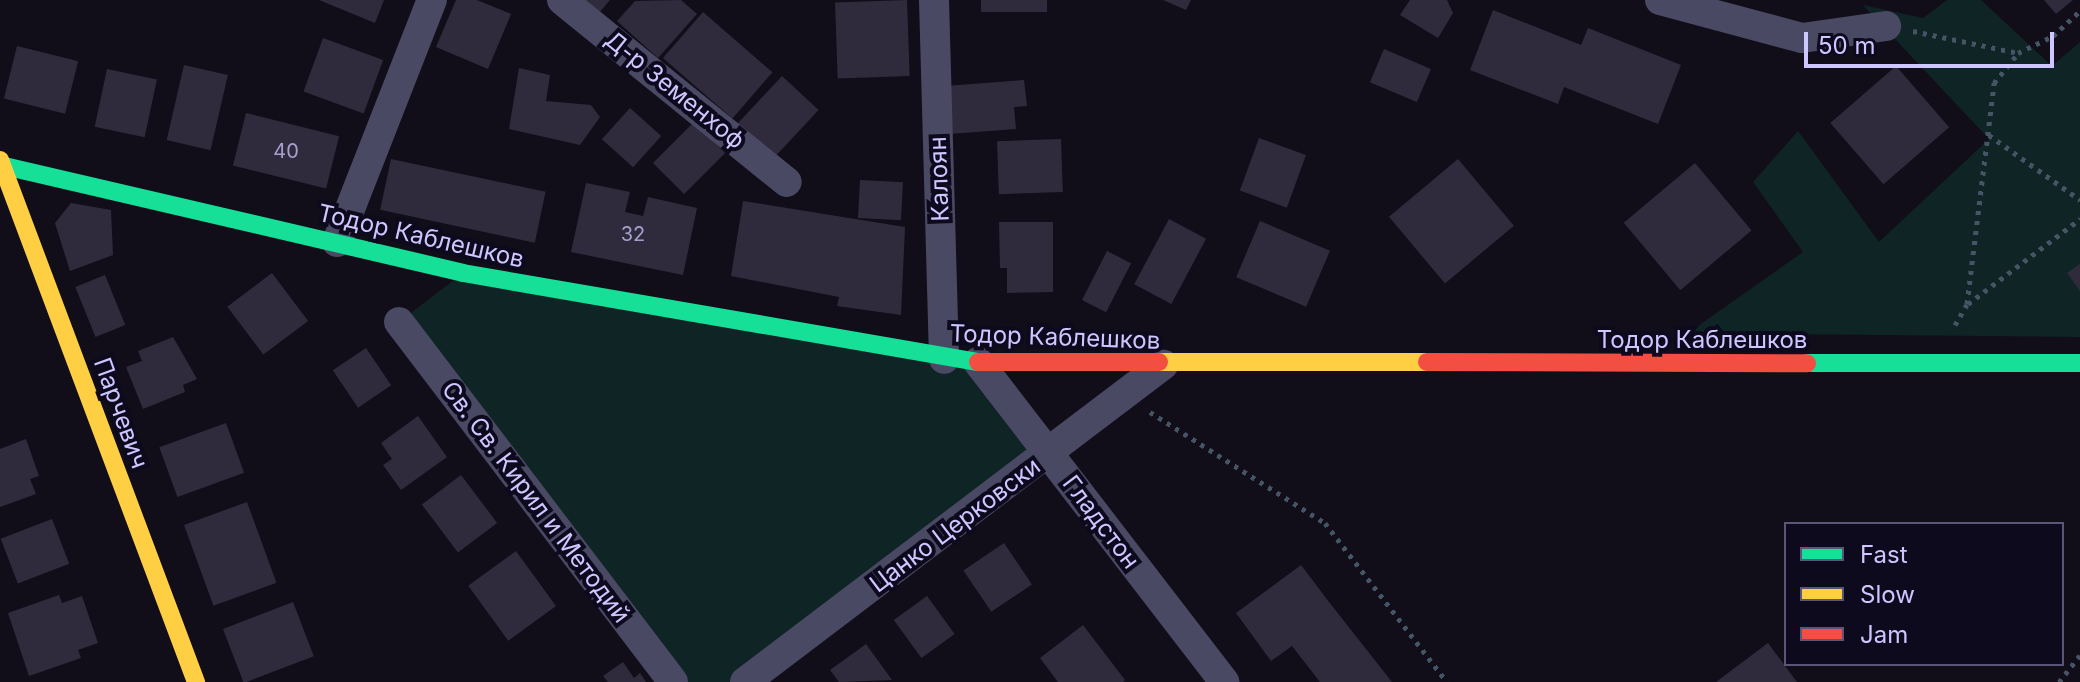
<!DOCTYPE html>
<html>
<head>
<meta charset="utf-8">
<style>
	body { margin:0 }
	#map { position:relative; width:2080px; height:682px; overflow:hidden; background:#110e1a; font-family:Inter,sans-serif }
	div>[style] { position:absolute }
	.green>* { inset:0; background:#0e2425 }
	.building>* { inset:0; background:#2f2b3d; transform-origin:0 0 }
	.path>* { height:5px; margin-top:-2.5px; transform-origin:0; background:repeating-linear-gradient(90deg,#455565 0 4px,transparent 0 10px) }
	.street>* { height:30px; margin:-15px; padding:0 15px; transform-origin:15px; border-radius:15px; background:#4a4963 }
	.fast>* { height:18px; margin:-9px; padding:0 9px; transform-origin:9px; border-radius:9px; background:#16e098 }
	.slow>* { height:18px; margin:-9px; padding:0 9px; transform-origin:9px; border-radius:9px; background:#ffcf43 }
	.jam>* { height:18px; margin:-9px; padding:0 9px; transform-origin:9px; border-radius:9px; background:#f24e42 }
	span { translate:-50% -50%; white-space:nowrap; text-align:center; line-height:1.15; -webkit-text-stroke:8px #0e0a1e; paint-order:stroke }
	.number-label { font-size:20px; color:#a6a0ce }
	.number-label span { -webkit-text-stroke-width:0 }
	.street-label { font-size:24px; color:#cec7ff }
	.legend { position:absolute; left:1784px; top:522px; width:280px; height:144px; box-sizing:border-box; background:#0e0a1e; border:2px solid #5b5678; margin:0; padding:10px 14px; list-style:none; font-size:24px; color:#cec7ff }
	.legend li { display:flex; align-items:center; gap:16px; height:40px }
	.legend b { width:40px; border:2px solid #5b5678 }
	.scale { position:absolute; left:1804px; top:32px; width:250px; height:36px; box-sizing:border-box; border:4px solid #cec7ff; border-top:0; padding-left:10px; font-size:24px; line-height:28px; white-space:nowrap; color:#cec7ff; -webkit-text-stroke:6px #0e0a1e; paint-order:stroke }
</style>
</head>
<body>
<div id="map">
	<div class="green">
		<i style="clip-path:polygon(1947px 0,1981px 0,2052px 66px,2080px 42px,2080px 337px,1688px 333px,1803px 252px,1753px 182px,1798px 131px,1879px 242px,1989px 139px,1863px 5px,1923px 18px)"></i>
		<i style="clip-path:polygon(463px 273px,978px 362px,1049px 455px,745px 682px,673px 682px,399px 322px)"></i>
	</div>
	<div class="building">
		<i style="clip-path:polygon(319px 0,384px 0,375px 23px)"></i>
		<i style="clip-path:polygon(456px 0,477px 0,511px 14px,488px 69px,436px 47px)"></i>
		<i style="clip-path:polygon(585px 0,610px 0,599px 13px)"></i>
		<i style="clip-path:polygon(681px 0,697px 14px,658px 58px,617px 21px,635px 1px)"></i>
		<i style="left:907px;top:0;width:76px;height:72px;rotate:88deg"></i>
		<i style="left:981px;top:0;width:66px;height:12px"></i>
		<i style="clip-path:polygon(1163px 0,1191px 0,1186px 10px)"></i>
		<i style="clip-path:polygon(1410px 0,1447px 0,1453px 13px,1438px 38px,1400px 15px)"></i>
		<i style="clip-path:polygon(2044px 0,2073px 0,2056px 14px)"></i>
		<i style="clip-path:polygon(1493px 10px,1581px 45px,1588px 28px,1681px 65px,1658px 124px,1564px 87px,1558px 104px,1470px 70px)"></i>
		<i style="left:703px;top:12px;width:92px;height:61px;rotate:41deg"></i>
		<i style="left:323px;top:38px;width:64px;height:57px;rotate:20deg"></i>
		<i style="left:17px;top:46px;width:63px;height:54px;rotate:14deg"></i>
		<i style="left:1384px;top:49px;width:51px;height:36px;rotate:23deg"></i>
		<i style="left:184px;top:65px;width:45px;height:77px;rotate:13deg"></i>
		<i style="left:1896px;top:66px;width:81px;height:87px;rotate:49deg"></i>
		<i style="clip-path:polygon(519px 68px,550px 75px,546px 101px,591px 105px,600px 117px,580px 145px,509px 129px)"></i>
		<i style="left:107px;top:69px;width:51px;height:59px;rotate:12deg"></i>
		<i style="left:782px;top:76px;width:50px;height:67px;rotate:43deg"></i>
		<i style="clip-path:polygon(1024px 80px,1027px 106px,1014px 107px,1016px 129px,949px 134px,946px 86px)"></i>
		<i style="left:630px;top:108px;width:42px;height:42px;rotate:42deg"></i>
		<i style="left:246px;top:113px;width:96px;height:54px;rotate:14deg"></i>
		<i style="left:694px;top:122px;width:44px;height:58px;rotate:45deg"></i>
		<i style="left:1259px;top:138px;width:50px;height:56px;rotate:20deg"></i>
		<i style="left:1061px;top:139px;width:53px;height:64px;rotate:88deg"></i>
		<i style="left:391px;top:159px;width:158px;height:52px;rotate:12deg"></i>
		<i style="left:1458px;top:159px;width:87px;height:90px;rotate:50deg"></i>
		<i style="left:1695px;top:163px;width:88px;height:93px;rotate:50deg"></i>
		<i style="left:860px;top:180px;width:43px;height:38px;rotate:3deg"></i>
		<i style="clip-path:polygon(586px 183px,630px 192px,625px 212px,643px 216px,648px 197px,697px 208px,683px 275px,571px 252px)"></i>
		<i style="clip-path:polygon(743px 201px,905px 227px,901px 315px,837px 306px,839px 297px,731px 276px)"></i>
		<i style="clip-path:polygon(71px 203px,111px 210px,113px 255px,70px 271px,55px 223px)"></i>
		<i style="left:1169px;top:219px;width:42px;height:74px;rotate:28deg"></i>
		<i style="left:1260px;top:221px;width:76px;height:61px;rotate:23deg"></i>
		<i style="clip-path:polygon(999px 222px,1053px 222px,1053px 292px,1007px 293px,1007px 268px,1000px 268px)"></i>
		<i style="left:1107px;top:251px;width:27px;height:55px;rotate:27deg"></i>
		<i style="clip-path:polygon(2080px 264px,2080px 291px,2067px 273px)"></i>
		<i style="left:272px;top:273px;width:60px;height:56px;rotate:53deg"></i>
		<i style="left:105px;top:275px;width:54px;height:32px;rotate:68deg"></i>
		<i style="clip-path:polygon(173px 337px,197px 379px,183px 385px,185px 392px,143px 409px,126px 367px,142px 361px,138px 351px)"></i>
		<i style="left:366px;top:348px;width:45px;height:40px;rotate:56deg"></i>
		<i style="clip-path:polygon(418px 416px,447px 457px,401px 490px,383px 465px,392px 459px,381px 443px)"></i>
		<i style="left:226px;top:423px;width:53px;height:71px;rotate:70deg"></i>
		<i style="clip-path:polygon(26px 439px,39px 476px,30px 479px,36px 494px,0 507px,0 449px)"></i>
		<i style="left:461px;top:475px;width:60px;height:49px;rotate:53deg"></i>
		<i style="left:247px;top:502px;width:86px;height:67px;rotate:70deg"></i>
		<i style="left:52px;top:519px;width:48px;height:55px;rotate:69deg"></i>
		<i style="left:1004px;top:543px;width:50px;height:49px;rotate:56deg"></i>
		<i style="left:516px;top:551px;width:68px;height:59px;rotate:54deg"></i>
		<i style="clip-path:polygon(1301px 565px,1329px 602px,1392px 682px,1320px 682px,1292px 646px,1271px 661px,1236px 613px)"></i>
		<i style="clip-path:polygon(59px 595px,62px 603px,82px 596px,98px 643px,78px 650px,81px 658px,29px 676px,8px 613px)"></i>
		<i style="left:927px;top:596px;width:47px;height:41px;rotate:54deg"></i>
		<i style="left:293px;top:602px;width:58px;height:75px;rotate:69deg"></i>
		<i style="clip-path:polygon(1083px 625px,1125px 680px,1123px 682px,1058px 682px,1040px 658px)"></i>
		<i style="clip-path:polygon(1768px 643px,1797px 682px,1716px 682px)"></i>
		<i style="clip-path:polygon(866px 644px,892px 680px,839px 682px,830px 670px)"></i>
		<i style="clip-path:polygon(623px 662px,634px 678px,640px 673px,646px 682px,608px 682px,603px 676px)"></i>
	</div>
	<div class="path">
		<i style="left:1913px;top:31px;width:107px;rotate:11.8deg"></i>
		<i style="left:1989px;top:135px;width:112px;rotate:35.5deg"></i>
		<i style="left:1968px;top:304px;width:141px;rotate:-37.2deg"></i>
		<i style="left:1955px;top:325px;width:24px;rotate:-60deg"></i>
		<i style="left:1967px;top:304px;width:223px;rotate:-83deg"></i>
		<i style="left:1994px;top:83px;width:38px;rotate:-51deg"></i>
		<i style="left:2018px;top:53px;width:39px;rotate:-26deg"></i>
		<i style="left:2053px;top:36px;width:37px;rotate:-43deg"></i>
		<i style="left:1150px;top:412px;width:207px;rotate:32.4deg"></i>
		<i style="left:1325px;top:523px;width:200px;rotate:52.5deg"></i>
		<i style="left:2059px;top:682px;width:34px;rotate:-52deg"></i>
	</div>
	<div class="street">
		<i style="left:562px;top:0;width:289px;rotate:39deg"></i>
		<i style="left:934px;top:0;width:359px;rotate:88.4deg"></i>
		<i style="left:1660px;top:0;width:147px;rotate:15deg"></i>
		<i style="left:1802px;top:38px;width:85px;rotate:-8.1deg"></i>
		<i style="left:337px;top:242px;width:260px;rotate:-68.6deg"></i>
		<i style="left:399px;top:322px;width:452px;rotate:52.7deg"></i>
		<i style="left:978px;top:362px;width:404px;rotate:52.4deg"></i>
		<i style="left:745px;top:682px;width:525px;rotate:-37.18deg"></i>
	</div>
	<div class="fast">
		<i style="left:0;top:165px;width:475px;rotate:13.1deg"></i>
		<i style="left:463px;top:273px;width:523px;rotate:9.8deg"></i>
		<i style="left:1807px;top:363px;width:273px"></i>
	</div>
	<div class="slow">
		<i style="left:0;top:160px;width:558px;rotate:69.42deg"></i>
		<i style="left:1159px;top:362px;width:268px"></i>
	</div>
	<div class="jam">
		<i style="left:978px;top:362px;width:181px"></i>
		<i style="left:1427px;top:362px;width:380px;rotate:0.2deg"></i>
	</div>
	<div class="number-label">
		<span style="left:286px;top:151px">40</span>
		<span style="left:633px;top:234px">32</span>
	</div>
	<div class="street-label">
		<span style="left:675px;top:90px;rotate:39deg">Д-р Земенхоф</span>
		<span style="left:939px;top:179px;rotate:-92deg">Калоян</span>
		<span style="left:421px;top:236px;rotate:13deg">Тодор Каблешков</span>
		<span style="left:1055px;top:337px;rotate:2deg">Тодор Каблешков</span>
		<span style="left:1702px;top:340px">Тодор Каблешков</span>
		<span style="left:121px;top:413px;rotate:70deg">Парчевич</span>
		<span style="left:536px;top:502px;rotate:53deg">Св. Св. Кирил и Методий</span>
		<span style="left:1101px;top:522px;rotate:53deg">Гладстон</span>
		<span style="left:955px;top:525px;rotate:-37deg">Цанко Церковски</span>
	</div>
	<ul class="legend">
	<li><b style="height:10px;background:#16e098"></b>Fast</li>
	<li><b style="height:10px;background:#ffcf43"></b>Slow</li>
	<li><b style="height:10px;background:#f24e42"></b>Jam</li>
	</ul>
	<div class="scale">50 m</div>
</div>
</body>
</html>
